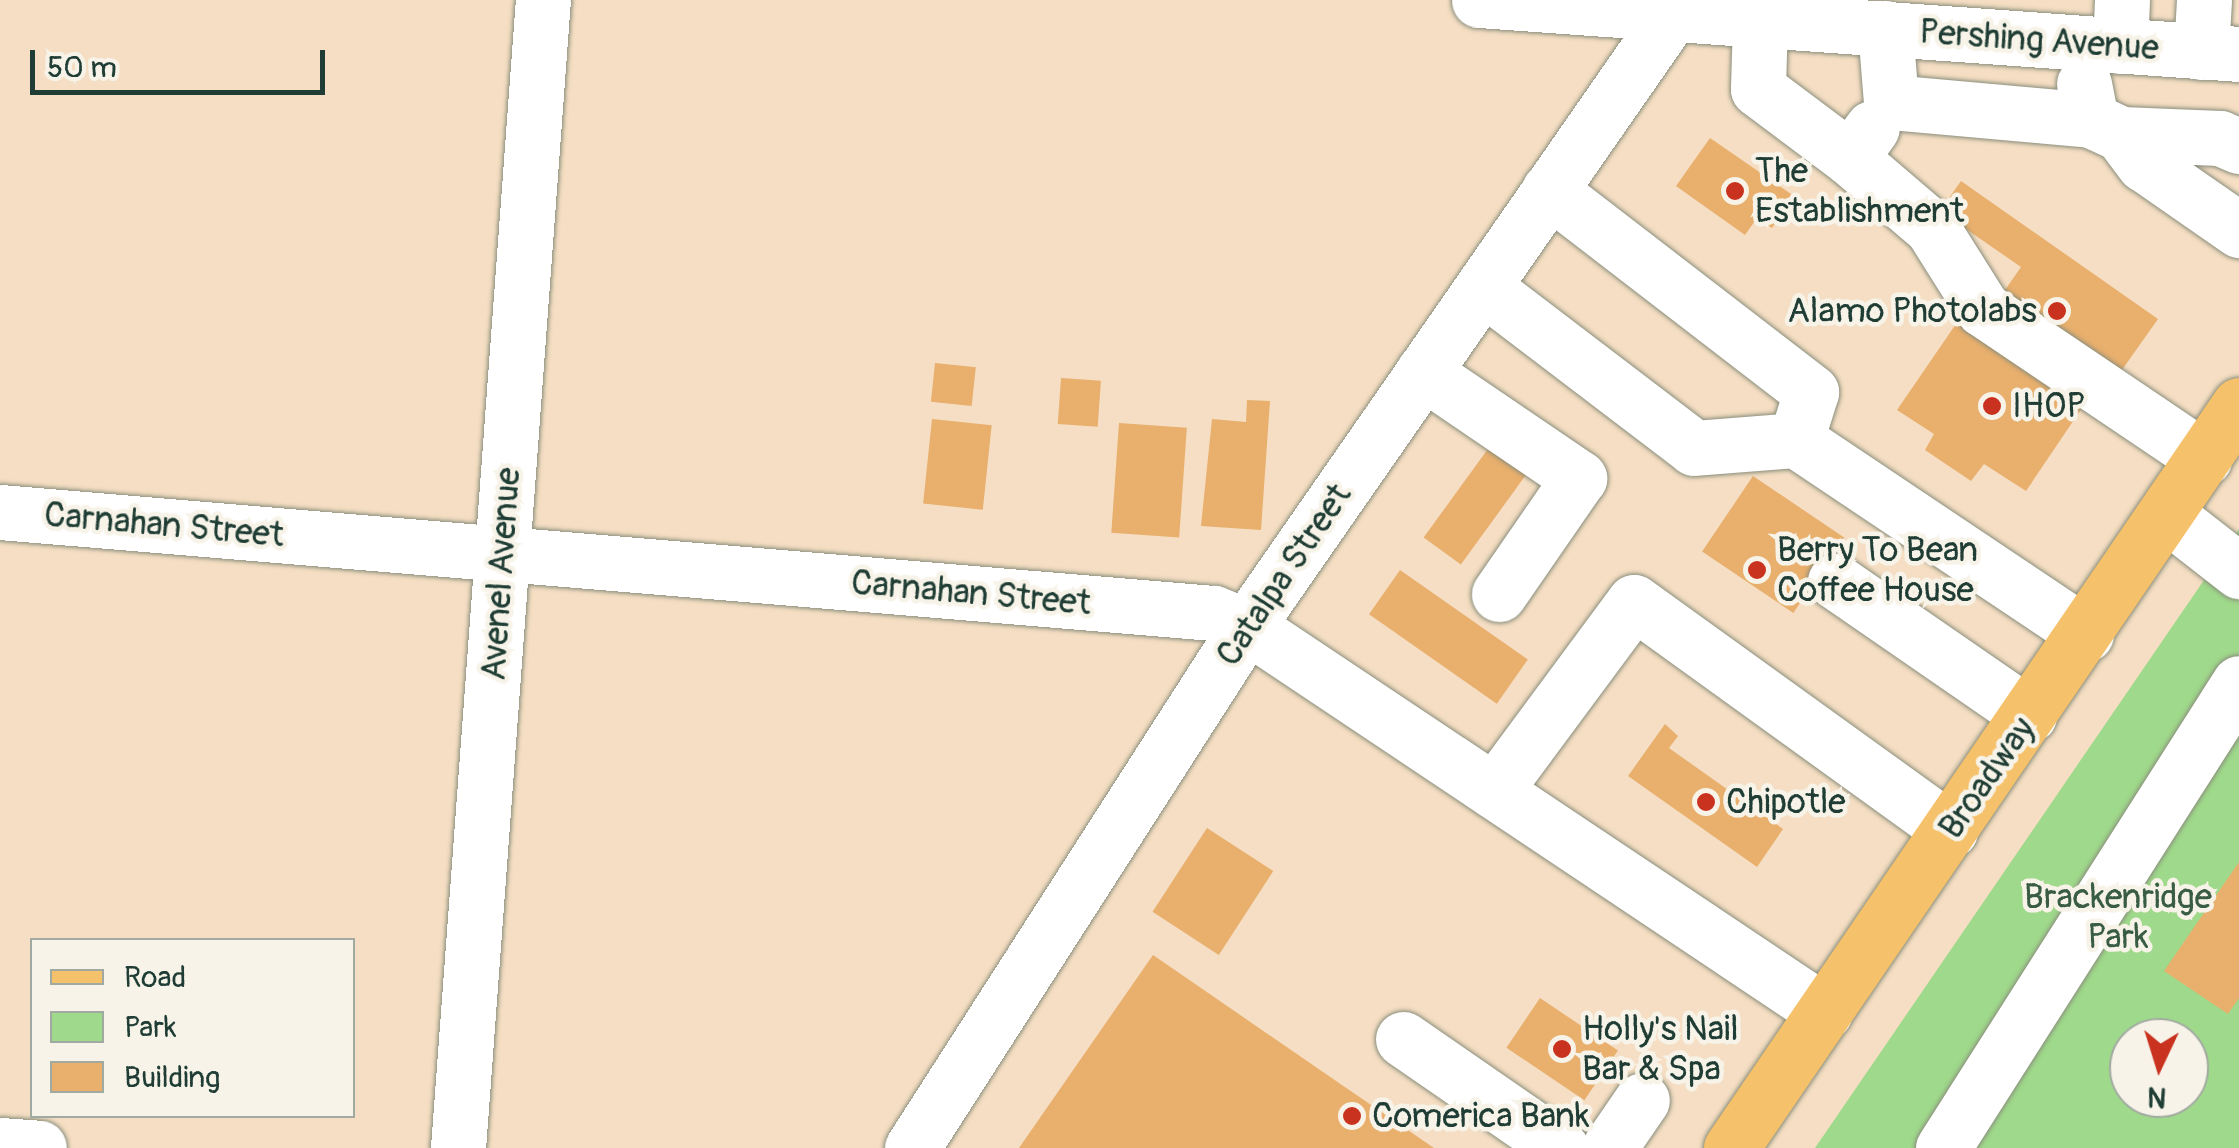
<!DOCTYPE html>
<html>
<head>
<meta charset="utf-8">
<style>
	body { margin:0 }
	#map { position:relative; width:2239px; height:1148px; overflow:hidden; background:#f5dec3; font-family:Pangolin,sans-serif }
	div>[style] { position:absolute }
	.green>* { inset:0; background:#9fd98b }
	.building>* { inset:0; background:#e8af6d; transform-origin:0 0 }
	.roads { filter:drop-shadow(0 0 2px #8a8e7c) drop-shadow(0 0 2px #8a8e7c) }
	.minor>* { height:55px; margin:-27.5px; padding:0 27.5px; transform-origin:27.5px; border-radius:27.5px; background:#fff }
	.major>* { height:55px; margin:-27.5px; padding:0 27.5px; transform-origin:27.5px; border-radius:27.5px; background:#f6c16b }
	.dots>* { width:28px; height:28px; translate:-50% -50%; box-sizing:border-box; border:5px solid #f7f3e8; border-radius:50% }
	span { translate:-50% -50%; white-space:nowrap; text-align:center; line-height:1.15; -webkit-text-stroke:9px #f7f3e8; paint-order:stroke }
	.street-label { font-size:35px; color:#1f3d34 }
	.poi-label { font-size:35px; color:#1f3d34 }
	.left { translate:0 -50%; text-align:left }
	.right { translate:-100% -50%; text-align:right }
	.park-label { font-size:35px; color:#395c45 }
	.legend { position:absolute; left:30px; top:938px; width:325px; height:180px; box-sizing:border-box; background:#f7f3e8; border:2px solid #a1aaa0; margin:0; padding:12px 18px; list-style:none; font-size:30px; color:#1f3d34 }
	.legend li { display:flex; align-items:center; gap:20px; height:50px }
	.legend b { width:50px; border:2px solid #a1aaa0 }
	.north { position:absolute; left:2109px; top:1018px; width:100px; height:100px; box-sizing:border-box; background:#f7f3e8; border:2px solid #a1aaa0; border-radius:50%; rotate:184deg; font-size:28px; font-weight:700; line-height:40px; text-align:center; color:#1f3d34 }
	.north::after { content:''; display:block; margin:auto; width:35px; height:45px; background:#c8321e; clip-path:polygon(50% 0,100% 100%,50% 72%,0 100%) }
	.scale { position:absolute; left:30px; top:50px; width:295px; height:45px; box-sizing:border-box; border:5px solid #1f3d34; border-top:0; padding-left:12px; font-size:30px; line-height:35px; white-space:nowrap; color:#1f3d34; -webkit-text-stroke:8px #f7f3e8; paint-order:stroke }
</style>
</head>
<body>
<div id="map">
	<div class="green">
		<i style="clip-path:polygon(evenodd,2239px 529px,2239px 1148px,1815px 1148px,2239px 529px,2129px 1038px,2189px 1038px,2189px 1098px,2129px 1098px,2129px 1038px)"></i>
	</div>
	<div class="building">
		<i style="clip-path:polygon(1710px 138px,1794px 196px,1772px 228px,1757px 218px,1745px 235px,1676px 186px)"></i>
		<i style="clip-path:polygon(1961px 181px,2158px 319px,2112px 384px,1996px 303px,2021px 267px,1940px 211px)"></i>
		<i style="clip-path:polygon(1958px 321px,2086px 402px,2026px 491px,1984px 464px,1971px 481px,1925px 450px,1934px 434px,1897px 410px)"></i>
		<i style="left:935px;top:363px;width:41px;height:39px;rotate:6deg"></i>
		<i style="left:1061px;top:378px;width:40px;height:46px;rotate:4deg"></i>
		<i style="clip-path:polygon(1247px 400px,1270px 401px,1261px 530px,1201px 526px,1212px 419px,1246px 422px)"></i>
		<i style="left:932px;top:419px;width:60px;height:85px;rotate:6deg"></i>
		<i style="left:1119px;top:423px;width:68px;height:110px;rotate:4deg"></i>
		<i style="left:1493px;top:442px;width:46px;height:118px;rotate:36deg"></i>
		<i style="left:1753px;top:476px;width:110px;height:91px;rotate:34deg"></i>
		<i style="left:1400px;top:570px;width:156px;height:54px;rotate:35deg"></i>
		<i style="clip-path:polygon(1665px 724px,1678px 736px,1669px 748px,1783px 829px,1757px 867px,1628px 776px)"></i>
		<i style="left:1207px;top:828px;width:79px;height:100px;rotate:33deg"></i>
		<i style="clip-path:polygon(2239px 862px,2239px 998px,2228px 1014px,2164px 971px)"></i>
		<i style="clip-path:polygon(1153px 955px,1339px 1083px,1434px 1148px,1019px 1148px)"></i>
		<i style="left:1540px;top:998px;width:94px;height:60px;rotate:34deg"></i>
	</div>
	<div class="roads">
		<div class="minor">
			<i style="left:1479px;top:0;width:762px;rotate:4.06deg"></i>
			<i style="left:1760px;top:20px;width:69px;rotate:91.7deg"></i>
			<i style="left:1758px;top:89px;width:115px;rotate:36.9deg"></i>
			<i style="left:1850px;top:158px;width:37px;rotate:-54deg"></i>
			<i style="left:1885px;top:28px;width:74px;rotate:85.4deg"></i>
			<i style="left:1891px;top:102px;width:201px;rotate:5.1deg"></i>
			<i style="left:2120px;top:46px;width:46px;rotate:-87.5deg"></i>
			<i style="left:2201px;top:52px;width:52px;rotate:-86.7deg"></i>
			<i style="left:2084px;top:84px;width:37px;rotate:79deg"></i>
			<i style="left:2091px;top:120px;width:33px;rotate:25deg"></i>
			<i style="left:2121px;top:134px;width:38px;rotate:53deg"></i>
			<i style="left:2144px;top:164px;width:116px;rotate:34.8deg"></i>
			<i style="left:2121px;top:134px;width:99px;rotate:2.3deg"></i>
			<i style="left:2220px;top:138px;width:21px;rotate:23deg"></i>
			<i style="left:1850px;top:158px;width:108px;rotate:40.5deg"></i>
			<i style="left:1932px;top:228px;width:96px;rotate:57.8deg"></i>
			<i style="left:1983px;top:309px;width:267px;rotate:34deg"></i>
			<i style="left:1549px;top:190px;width:331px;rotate:37.6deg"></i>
			<i style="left:1811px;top:392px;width:50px;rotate:107.4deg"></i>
			<i style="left:1796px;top:440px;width:349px;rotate:33.8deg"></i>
			<i style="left:1483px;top:287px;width:265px;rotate:37.3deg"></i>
			<i style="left:1694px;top:448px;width:102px;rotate:-4.5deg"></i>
			<i style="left:1423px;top:372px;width:189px;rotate:34.2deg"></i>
			<i style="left:1579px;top:478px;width:141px;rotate:124.6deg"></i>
			<i style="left:0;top:512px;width:1218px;rotate:4.76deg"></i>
			<i style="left:1214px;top:613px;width:35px;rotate:22deg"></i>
			<i style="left:1247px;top:626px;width:695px;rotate:33.74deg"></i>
			<i style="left:2166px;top:514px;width:93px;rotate:38deg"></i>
			<i style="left:1835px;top:581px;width:236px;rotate:34.6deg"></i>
			<i style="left:1494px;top:791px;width:235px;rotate:-53.5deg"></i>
			<i style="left:1634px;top:602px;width:390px;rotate:35.8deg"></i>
			<i style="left:1403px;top:1039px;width:192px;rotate:34.6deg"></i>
			<i style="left:0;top:1145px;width:39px;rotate:4deg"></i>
			<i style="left:458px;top:1148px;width:1151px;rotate:-85.77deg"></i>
			<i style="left:912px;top:1148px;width:620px;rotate:-57.31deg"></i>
			<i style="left:1247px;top:626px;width:746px;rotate:-55.2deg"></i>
			<i style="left:1609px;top:1148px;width:58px;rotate:-55.5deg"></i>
			<i style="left:1943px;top:1148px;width:551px;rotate:-57.52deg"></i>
		</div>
		<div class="major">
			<i style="left:1731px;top:1148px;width:900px;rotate:-55.64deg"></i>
		</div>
	</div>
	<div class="dots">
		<i style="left:1735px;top:191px;background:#c8321e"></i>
		<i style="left:2057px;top:311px;background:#c8321e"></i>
		<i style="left:1992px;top:406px;background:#c8321e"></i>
		<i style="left:1757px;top:570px;background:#c8321e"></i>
		<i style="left:1706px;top:802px;background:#c8321e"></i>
		<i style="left:1562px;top:1049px;background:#c8321e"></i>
		<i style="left:1352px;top:1116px;background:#c8321e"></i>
	</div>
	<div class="street-label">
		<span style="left:2039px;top:40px;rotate:4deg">Pershing Avenue</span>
		<span style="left:164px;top:525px;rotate:5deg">Carnahan Street</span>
		<span style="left:501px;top:574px;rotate:-86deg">Avenel Avenue</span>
		<span style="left:1284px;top:575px;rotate:-56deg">Catalpa Street</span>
		<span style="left:971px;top:593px;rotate:5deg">Carnahan Street</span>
		<span style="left:1987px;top:778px;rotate:-55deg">Broadway</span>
	</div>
	<div class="poi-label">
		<span class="left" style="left:1755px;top:191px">The<br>Establishment</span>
		<span class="right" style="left:2037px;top:311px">Alamo Photolabs</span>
		<span class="left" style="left:2012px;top:406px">IHOP</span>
		<span class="left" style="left:1777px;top:570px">Berry To Bean<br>Coffee House</span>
		<span class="left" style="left:1726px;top:802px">Chipotle</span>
		<span class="left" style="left:1582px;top:1049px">Holly's Nail<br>Bar &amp; Spa</span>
		<span class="left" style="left:1372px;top:1116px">Comerica Bank</span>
	</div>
	<div class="park-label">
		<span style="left:2118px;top:917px">Brackenridge<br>Park</span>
	</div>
	<ul class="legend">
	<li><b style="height:12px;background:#f6c16b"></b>Road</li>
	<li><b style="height:28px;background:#9fd98b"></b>Park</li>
	<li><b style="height:28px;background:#e8af6d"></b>Building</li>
	</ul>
	<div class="north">N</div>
	<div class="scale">50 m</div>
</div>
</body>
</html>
